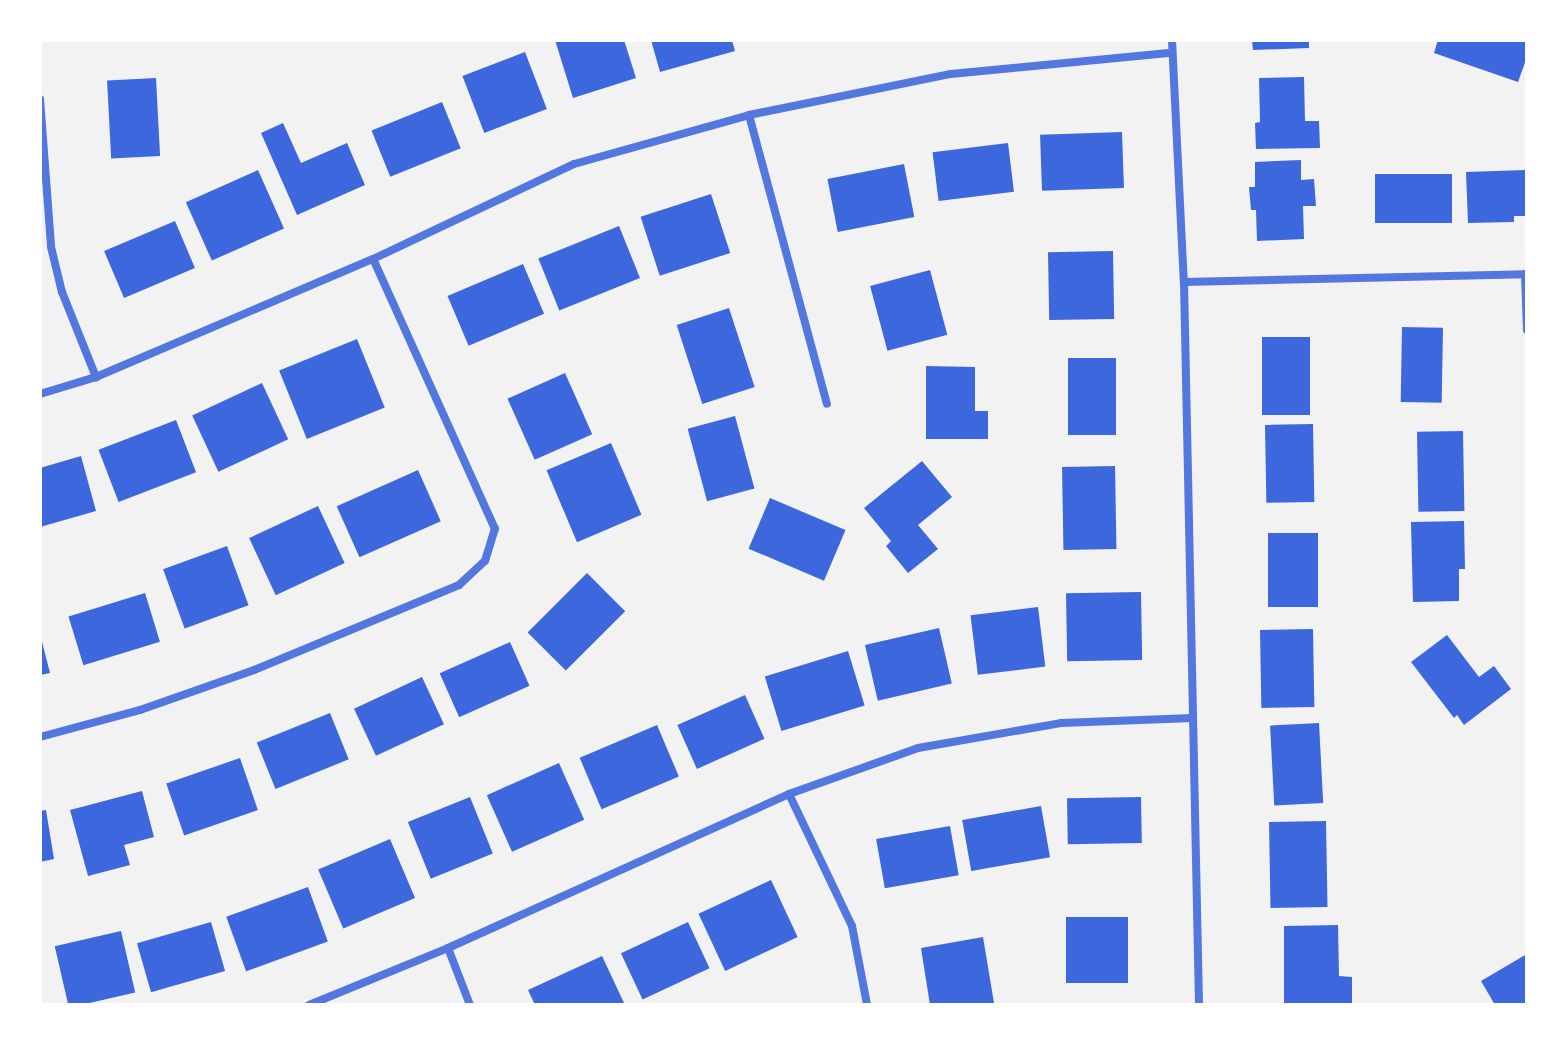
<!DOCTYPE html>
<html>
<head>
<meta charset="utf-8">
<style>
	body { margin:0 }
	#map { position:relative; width:1567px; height:1045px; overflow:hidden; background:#f2f2f2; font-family:Poppins,sans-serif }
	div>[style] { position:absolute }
	.building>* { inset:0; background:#3d67dc; transform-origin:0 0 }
	.minor>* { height:8px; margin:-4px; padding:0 4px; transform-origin:4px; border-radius:4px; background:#5277de }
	span { translate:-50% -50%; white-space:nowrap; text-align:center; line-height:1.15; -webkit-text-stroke:6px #fff; paint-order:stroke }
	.frame { position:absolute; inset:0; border:42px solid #fff; pointer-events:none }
</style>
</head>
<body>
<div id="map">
	<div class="building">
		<i style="clip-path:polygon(555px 40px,624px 40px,636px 78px,573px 98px)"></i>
		<i style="clip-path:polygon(651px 40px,732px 40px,735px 51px,660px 72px)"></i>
		<i style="clip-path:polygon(1252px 40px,1309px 40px,1309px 48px,1253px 50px)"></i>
		<i style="clip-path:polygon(1438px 40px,1527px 40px,1527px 57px,1518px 82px,1434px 53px)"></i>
		<i style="left:525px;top:52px;width:61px;height:67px;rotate:69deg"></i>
		<i style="clip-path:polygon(1304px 77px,1305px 121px,1319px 121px,1320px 148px,1256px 149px,1255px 123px,1260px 122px,1259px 78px)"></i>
		<i style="left:156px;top:78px;width:78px;height:49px;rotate:87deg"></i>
		<i style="left:442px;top:102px;width:50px;height:76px;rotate:68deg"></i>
		<i style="clip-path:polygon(283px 123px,301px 163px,347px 143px,365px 185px,297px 215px,261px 133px)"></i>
		<i style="left:1122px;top:132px;width:56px;height:82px;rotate:88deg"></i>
		<i style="left:1008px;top:143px;width:49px;height:76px;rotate:83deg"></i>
		<i style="clip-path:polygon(1301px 160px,1301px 180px,1314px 179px,1316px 206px,1303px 206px,1304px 239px,1257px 241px,1256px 210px,1251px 210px,1249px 187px,1255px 187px,1255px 162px)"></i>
		<i style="left:904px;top:164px;width:54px;height:78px;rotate:79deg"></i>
		<i style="left:258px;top:170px;width:64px;height:79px;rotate:66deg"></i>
		<i style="clip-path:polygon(1527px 170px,1527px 216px,1514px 216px,1514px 222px,1468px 223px,1466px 172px)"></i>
		<i style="left:1375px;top:174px;width:77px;height:49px"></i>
		<i style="left:711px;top:194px;width:62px;height:74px;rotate:72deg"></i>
		<i style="left:175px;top:221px;width:51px;height:77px;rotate:67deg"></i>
		<i style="left:619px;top:226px;width:56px;height:87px;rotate:68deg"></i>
		<i style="left:1113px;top:251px;width:68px;height:65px;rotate:89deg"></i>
		<i style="left:523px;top:264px;width:54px;height:82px;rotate:67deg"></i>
		<i style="left:930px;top:270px;width:67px;height:62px;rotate:75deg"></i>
		<i style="left:729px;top:308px;width:83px;height:55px;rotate:72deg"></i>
		<i style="left:1402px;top:327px;width:41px;height:75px;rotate:1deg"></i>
		<i style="left:1262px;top:337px;width:48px;height:78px"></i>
		<i style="left:357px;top:339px;width:74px;height:84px;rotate:68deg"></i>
		<i style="left:1068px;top:358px;width:48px;height:77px"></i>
		<i style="clip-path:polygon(926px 366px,975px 367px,975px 411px,988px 411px,988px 439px,926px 439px)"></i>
		<i style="left:565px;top:373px;width:67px;height:63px;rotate:66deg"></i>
		<i style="left:262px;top:383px;width:62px;height:77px;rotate:65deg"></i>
		<i style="left:735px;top:416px;width:75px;height:49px;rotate:75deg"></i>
		<i style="left:176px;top:420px;width:56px;height:83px;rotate:69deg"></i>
		<i style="left:1313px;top:424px;width:78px;height:48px;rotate:89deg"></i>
		<i style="left:1463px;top:431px;width:80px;height:46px;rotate:89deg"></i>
		<i style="left:611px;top:443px;width:78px;height:70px;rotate:67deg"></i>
		<i style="clip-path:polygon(81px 456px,96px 511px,40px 527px,40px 468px)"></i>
		<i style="clip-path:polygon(922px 461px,952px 497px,918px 525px,938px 549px,908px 573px,886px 546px,891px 541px,864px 508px)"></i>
		<i style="left:1115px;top:466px;width:83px;height:53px;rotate:89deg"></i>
		<i style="left:418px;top:470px;width:56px;height:89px;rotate:66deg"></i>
		<i style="left:770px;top:498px;width:82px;height:55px;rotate:23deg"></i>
		<i style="left:318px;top:506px;width:63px;height:76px;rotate:65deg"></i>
		<i style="clip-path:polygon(1464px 521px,1465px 569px,1459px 569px,1459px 601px,1413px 602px,1411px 522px)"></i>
		<i style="left:1268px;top:533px;width:50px;height:74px"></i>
		<i style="left:227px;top:546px;width:63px;height:68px;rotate:70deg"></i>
		<i style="left:587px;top:573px;width:54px;height:84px;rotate:45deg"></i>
		<i style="left:1141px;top:592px;width:68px;height:75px;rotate:89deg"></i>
		<i style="left:145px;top:593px;width:51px;height:80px;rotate:73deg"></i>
		<i style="left:1038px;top:607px;width:60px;height:68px;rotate:83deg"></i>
		<i style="left:939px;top:628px;width:57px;height:76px;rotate:77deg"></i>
		<i style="left:1313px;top:629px;width:78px;height:53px;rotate:89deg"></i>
		<i style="clip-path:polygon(40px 634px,50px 673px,40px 675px)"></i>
		<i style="clip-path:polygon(1447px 635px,1479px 677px,1494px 666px,1511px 689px,1464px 725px,1457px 715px,1454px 718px,1411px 662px)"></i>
		<i style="left:510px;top:642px;width:48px;height:77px;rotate:66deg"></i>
		<i style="left:848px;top:651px;width:57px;height:87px;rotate:73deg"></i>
		<i style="left:422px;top:677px;width:52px;height:75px;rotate:65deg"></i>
		<i style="left:745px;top:695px;width:48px;height:74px;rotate:66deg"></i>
		<i style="left:330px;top:713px;width:50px;height:79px;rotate:68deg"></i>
		<i style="left:1319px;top:723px;width:80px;height:49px;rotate:87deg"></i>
		<i style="left:657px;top:725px;width:56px;height:84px;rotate:67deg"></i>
		<i style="left:240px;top:758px;width:55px;height:78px;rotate:71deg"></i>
		<i style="left:559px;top:763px;width:62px;height:79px;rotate:66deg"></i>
		<i style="clip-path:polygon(142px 791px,154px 837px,124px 845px,130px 865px,88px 876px,70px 810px)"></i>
		<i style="left:470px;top:797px;width:61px;height:67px;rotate:68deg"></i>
		<i style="left:1141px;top:797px;width:46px;height:74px;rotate:89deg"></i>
		<i style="left:1041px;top:806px;width:52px;height:80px;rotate:80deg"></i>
		<i style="clip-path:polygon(46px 810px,54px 859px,40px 862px,40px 811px)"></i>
		<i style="left:1326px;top:821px;width:86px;height:57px;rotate:89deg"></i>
		<i style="left:950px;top:826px;width:50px;height:75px;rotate:80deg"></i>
		<i style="left:390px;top:839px;width:64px;height:78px;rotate:67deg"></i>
		<i style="left:771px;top:880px;width:63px;height:80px;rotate:65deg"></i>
		<i style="left:308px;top:887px;width:58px;height:87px;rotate:70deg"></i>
		<i style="left:1128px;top:917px;width:66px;height:62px;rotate:90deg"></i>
		<i style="left:211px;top:922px;width:51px;height:77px;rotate:74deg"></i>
		<i style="left:688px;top:922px;width:51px;height:74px;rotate:65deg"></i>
		<i style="clip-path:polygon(1338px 925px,1339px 976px,1352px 977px,1352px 1005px,1284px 1005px,1284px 926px)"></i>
		<i style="left:121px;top:931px;width:63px;height:68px;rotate:77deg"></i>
		<i style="clip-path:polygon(983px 937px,994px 1003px,930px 1005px,921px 948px)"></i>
		<i style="clip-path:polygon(1527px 954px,1527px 1005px,1495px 1005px,1481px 981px)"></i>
		<i style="clip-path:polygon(602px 956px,625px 1005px,535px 1005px,528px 990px)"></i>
	</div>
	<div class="minor">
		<i style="left:1172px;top:40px;width:242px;rotate:87.2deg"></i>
		<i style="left:1184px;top:282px;width:723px;rotate:88.81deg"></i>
		<i style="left:40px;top:99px;width:148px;rotate:85.7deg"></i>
		<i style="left:51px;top:247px;width:46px;rotate:76.3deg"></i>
		<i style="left:62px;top:292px;width:92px;rotate:68.2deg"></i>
		<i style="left:749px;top:115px;width:299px;rotate:74.9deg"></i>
		<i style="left:1525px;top:274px;width:56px;rotate:88deg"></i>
		<i style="left:1184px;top:282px;width:343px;rotate:-1.3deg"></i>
		<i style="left:40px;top:394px;width:59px;rotate:-16.9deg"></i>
		<i style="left:96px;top:377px;width:301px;rotate:-23.1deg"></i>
		<i style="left:373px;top:259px;width:222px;rotate:-25.3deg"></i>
		<i style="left:574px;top:164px;width:182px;rotate:-15.6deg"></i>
		<i style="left:749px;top:115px;width:206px;rotate:-11.5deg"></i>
		<i style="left:951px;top:74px;width:221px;rotate:-5.5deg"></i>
		<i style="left:40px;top:737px;width:104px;rotate:-15.1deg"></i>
		<i style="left:140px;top:710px;width:121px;rotate:-19.3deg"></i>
		<i style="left:254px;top:670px;width:222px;rotate:-22.5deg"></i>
		<i style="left:459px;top:585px;width:35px;rotate:-43deg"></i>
		<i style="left:485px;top:561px;width:34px;rotate:-73deg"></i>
		<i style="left:495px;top:529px;width:296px;rotate:-114.3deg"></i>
		<i style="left:789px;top:794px;width:146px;rotate:64.5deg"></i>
		<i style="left:852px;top:926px;width:80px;rotate:79.2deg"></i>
		<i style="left:448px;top:948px;width:61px;rotate:68.9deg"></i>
		<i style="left:309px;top:1005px;width:150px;rotate:-22.3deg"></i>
		<i style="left:448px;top:948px;width:374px;rotate:-24.3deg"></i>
		<i style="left:789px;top:794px;width:137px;rotate:-19.6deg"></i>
		<i style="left:918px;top:748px;width:145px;rotate:-9.9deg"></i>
		<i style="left:1061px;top:723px;width:132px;rotate:-2.2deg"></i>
	</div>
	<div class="frame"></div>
</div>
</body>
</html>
